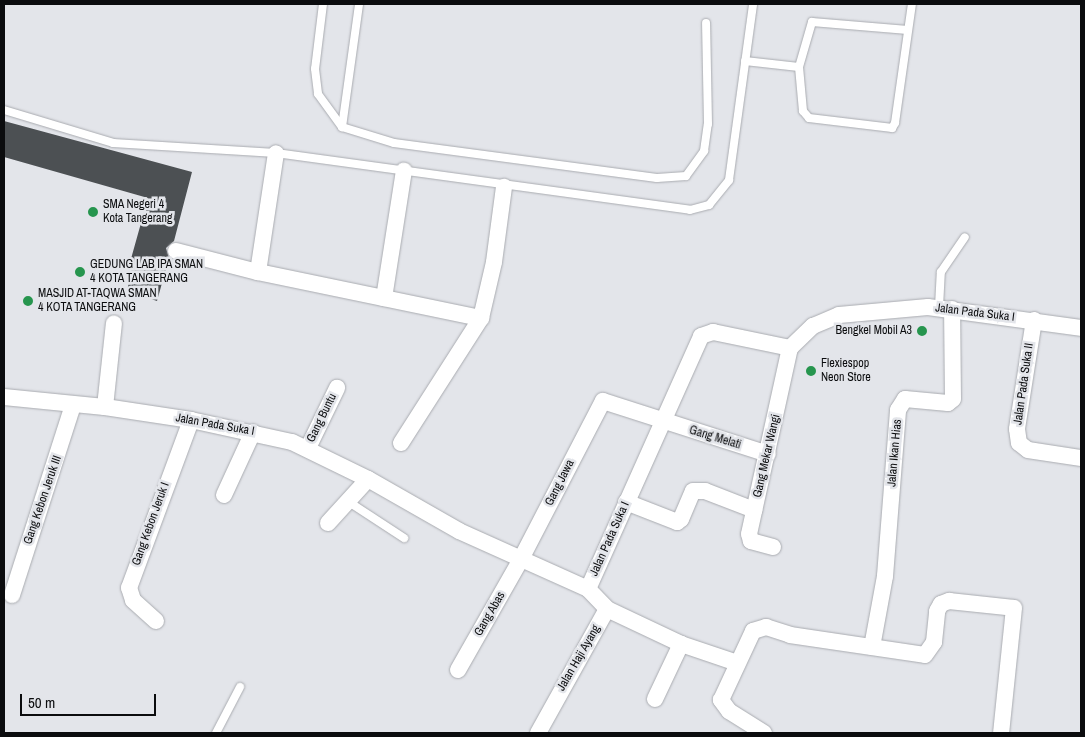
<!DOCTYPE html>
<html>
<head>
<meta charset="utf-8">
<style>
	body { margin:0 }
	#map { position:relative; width:1085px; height:737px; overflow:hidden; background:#e3e5ea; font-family:"Archivo Narrow",sans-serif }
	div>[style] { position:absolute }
	.building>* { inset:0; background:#4c5053 }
	.roads { filter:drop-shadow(0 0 1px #a9abb0) drop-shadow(0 0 1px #a9abb0) }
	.lane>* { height:8px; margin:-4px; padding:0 4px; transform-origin:4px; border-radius:4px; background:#fff }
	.street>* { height:16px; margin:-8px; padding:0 8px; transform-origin:8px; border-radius:8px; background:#fff }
	.dots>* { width:14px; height:14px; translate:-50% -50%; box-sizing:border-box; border:2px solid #e3e5ea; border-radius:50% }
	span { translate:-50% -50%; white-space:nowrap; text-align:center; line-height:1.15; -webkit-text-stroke:5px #e3e5ea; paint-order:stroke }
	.poi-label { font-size:12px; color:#0b0c0e }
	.left { translate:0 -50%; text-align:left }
	.right { translate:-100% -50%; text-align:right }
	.street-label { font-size:12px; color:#0b0c0e }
	.frame { position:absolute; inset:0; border:5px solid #0b0c0e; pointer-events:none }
	.scale { position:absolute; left:20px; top:694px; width:136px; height:22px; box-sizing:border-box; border:2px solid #0b0c0e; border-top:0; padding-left:6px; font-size:15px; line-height:18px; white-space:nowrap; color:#0b0c0e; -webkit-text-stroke:4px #e3e5ea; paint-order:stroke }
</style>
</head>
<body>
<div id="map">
	<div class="building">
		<i style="clip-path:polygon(4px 121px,192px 172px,174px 241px,166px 248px,169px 258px,157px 301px,127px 291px,132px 269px,129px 266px,148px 198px,4px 157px)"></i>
	</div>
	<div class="roads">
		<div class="lane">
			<i style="left:323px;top:4px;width:65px;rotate:97deg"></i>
			<i style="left:315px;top:69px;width:25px;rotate:83deg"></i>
			<i style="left:318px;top:94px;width:41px;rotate:54deg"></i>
			<i style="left:342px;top:127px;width:54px;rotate:17.1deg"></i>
			<i style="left:394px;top:143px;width:265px;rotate:7.6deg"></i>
			<i style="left:657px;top:178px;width:29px;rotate:-4deg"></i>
			<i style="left:686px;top:176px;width:31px;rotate:-54deg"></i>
			<i style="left:704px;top:151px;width:27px;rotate:-82deg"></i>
			<i style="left:708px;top:124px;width:101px;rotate:-91.1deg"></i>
			<i style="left:745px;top:61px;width:54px;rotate:6.3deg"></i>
			<i style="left:799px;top:67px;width:44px;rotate:84.8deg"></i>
			<i style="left:803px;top:111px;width:9px;rotate:49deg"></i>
			<i style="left:809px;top:118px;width:84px;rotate:6.9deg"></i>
			<i style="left:892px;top:128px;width:6px;rotate:-59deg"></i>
			<i style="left:895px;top:123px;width:120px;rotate:-81.9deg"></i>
			<i style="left:799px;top:67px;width:47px;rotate:-73.9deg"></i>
			<i style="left:812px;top:22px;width:96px;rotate:4.8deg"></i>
			<i style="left:4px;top:110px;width:114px;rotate:16.8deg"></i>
			<i style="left:113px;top:143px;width:163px;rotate:3.5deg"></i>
			<i style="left:276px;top:153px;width:418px;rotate:7.8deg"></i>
			<i style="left:690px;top:210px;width:20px;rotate:-15deg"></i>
			<i style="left:709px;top:205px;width:32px;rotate:-51deg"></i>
			<i style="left:729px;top:180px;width:178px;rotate:-82.2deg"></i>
			<i style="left:342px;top:127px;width:124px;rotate:-82.1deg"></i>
			<i style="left:939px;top:307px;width:35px;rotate:-87deg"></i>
			<i style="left:941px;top:272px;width:42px;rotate:-55.6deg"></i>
			<i style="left:349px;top:502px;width:66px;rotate:33.2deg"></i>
			<i style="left:216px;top:733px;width:52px;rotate:-62.4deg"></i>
		</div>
		<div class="street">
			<i style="left:176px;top:251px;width:85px;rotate:14.4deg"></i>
			<i style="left:258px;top:272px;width:120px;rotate:-81.4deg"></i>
			<i style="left:258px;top:272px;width:228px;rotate:11.7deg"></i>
			<i style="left:384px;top:298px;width:129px;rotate:-81.1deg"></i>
			<i style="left:1034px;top:320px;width:110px;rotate:98.9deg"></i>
			<i style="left:1017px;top:429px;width:14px;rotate:82deg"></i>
			<i style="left:1019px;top:443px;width:11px;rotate:38deg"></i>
			<i style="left:1028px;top:450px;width:54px;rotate:8.6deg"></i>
			<i style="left:4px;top:397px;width:101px;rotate:5.7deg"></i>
			<i style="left:105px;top:407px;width:87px;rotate:8.6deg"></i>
			<i style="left:191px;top:420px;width:103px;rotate:12.3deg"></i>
			<i style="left:292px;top:442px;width:85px;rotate:26deg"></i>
			<i style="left:368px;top:479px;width:105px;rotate:29.7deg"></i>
			<i style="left:459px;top:531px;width:141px;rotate:24.2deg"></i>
			<i style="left:588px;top:589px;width:28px;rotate:46deg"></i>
			<i style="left:607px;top:609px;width:142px;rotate:119.1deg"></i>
			<i style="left:105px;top:407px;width:84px;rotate:-83.9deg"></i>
			<i style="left:401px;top:443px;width:148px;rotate:-57.4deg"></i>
			<i style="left:481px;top:318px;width:57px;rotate:-76.9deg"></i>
			<i style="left:494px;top:262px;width:76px;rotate:-82.4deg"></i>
			<i style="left:308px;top:448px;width:67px;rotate:-64.2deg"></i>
			<i style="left:224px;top:495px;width:69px;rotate:-65.3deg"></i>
			<i style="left:626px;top:502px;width:55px;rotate:21.4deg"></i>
			<i style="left:677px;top:522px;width:5px;rotate:-37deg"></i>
			<i style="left:681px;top:519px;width:30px;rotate:-67deg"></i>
			<i style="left:693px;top:491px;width:12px"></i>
			<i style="left:705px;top:491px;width:53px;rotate:21.2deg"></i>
			<i style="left:328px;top:523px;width:59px;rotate:-47.7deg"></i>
			<i style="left:773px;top:547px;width:23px;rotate:-165deg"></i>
			<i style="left:751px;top:541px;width:7px;rotate:-106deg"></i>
			<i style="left:749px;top:534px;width:190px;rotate:-77.6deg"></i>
			<i style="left:588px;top:589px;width:277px;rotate:-65.9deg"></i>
			<i style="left:701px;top:336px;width:13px;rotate:-18deg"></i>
			<i style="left:713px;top:332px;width:79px;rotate:11.7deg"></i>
			<i style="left:790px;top:348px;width:32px;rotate:-44deg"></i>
			<i style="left:813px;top:326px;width:28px;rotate:-23deg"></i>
			<i style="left:839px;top:315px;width:89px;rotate:-5.1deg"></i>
			<i style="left:928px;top:307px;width:154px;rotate:7.8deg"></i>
			<i style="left:12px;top:595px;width:200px;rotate:-72.2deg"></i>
			<i style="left:607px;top:609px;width:82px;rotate:25.3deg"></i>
			<i style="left:681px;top:644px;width:59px;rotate:18.7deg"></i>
			<i style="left:156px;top:621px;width:31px;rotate:-138deg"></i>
			<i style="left:133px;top:600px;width:13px;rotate:-108deg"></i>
			<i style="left:129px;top:588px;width:179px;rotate:-69.7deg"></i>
			<i style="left:872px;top:647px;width:72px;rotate:-79.6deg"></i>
			<i style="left:885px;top:576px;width:167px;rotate:-85.5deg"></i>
			<i style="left:898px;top:410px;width:13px;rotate:-58deg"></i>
			<i style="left:905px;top:399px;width:43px;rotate:5.3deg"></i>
			<i style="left:948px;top:403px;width:6px;rotate:-39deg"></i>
			<i style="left:953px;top:399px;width:90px;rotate:-90.6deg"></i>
			<i style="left:458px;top:670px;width:128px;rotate:-60.4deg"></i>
			<i style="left:521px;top:559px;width:178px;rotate:-62.6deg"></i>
			<i style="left:603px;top:401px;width:173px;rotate:17.8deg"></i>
			<i style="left:655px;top:699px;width:61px;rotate:-64.7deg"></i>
			<i style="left:764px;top:733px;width:41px;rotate:-147.8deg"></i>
			<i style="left:729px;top:711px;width:14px;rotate:-126deg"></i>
			<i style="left:721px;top:700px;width:76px;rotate:-65.1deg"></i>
			<i style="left:753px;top:631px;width:14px;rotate:-17deg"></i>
			<i style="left:766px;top:627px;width:25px;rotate:18deg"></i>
			<i style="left:790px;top:635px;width:136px;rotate:8.4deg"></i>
			<i style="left:925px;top:655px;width:16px;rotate:-55deg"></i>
			<i style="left:934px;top:642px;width:31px;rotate:-84deg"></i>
			<i style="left:937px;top:611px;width:8px;rotate:-60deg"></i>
			<i style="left:941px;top:604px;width:9px;rotate:-21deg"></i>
			<i style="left:949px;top:601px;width:65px;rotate:6.1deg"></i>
			<i style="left:1014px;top:608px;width:126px;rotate:95.9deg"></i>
		</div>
	</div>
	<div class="dots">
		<i style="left:93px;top:212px;background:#26954e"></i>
		<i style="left:80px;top:272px;background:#26954e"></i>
		<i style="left:28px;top:301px;background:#26954e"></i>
		<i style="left:922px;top:331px;background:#26954e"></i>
		<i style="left:811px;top:371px;background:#26954e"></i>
	</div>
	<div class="poi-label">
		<span class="left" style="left:103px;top:212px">SMA Negeri 4<br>Kota Tangerang</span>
		<span class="left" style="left:90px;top:272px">GEDUNG LAB IPA SMAN<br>4 KOTA TANGERANG</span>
		<span class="left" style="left:38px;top:301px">MASJID AT-TAQWA SMAN<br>4 KOTA TANGERANG</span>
		<span class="right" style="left:912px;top:331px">Bengkel Mobil A3</span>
		<span class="left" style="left:821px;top:371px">Flexiespop<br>Neon Store</span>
	</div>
	<div class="street-label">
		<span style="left:975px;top:313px;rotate:7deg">Jalan Pada Suka I</span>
		<span style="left:1024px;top:384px;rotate:-82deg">Jalan Pada Suka II</span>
		<span style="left:322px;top:418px;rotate:-64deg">Gang Buntu</span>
		<span style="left:215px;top:425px;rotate:10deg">Jalan Pada Suka I</span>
		<span style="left:715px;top:438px;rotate:17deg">Gang Melati</span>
		<span style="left:895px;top:453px;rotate:-85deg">Jalan Ikan Hias</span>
		<span style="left:767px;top:456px;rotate:-77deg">Gang Mekar Wangi</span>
		<span style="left:560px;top:483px;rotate:-63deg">Gang Jawa</span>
		<span style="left:43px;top:500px;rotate:-71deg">Gang Kebon Jeruk III</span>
		<span style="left:151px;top:524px;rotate:-70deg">Gang Kebon Jeruk I</span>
		<span style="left:610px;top:539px;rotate:-66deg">Jalan Pada Suka I</span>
		<span style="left:490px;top:614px;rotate:-60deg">Gang Abas</span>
		<span style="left:579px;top:658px;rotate:-60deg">Jalan Haji Ayang</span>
	</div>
	<div class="frame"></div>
	<div class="scale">50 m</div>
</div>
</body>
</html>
